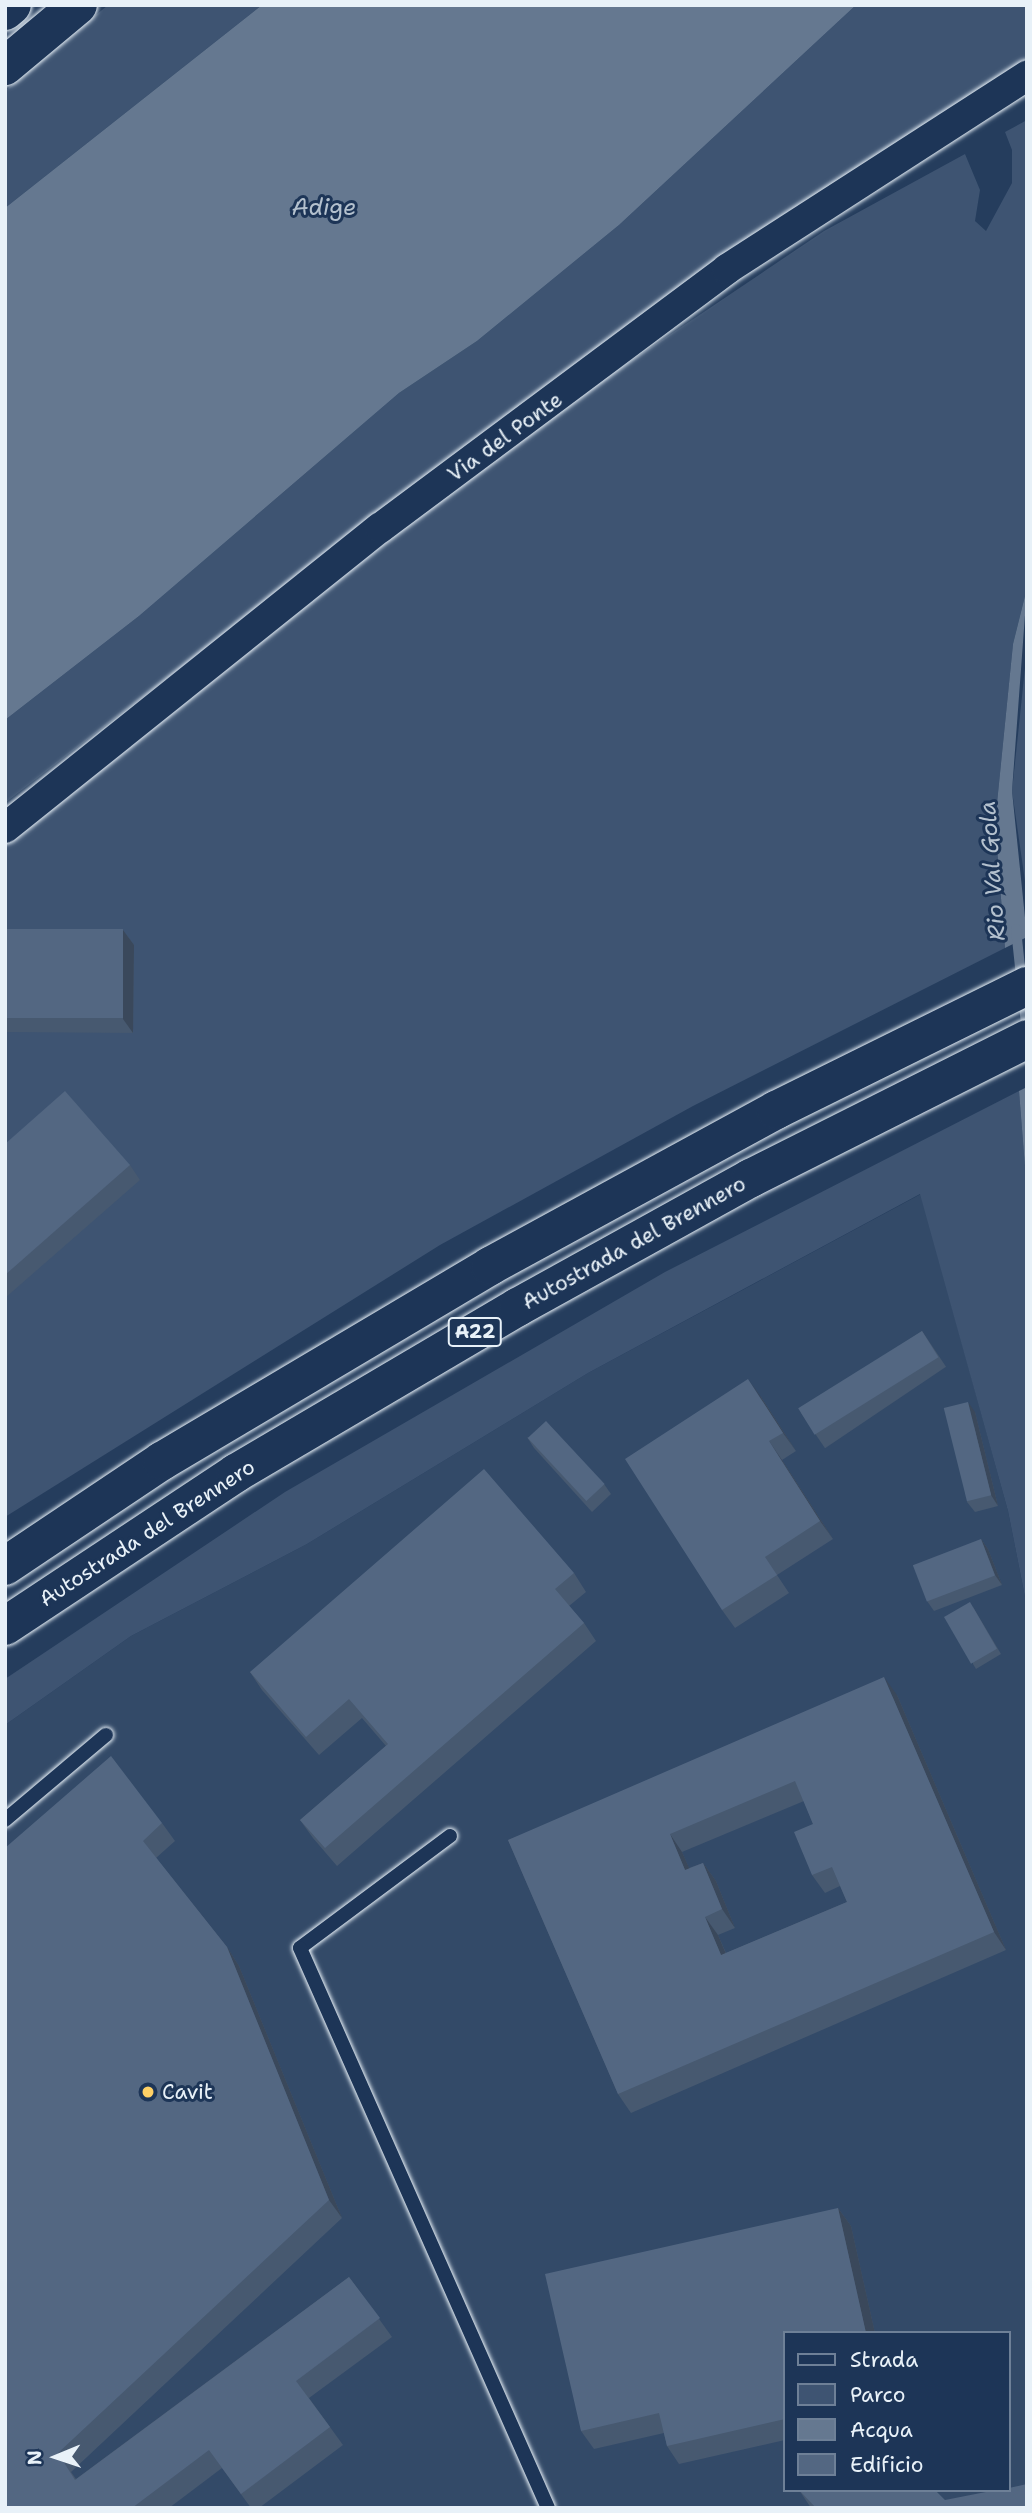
<!DOCTYPE html>
<html>
<head>
<meta charset="utf-8">
<style>
	body { margin:0 }
	#map { position:relative; width:1032px; height:2513px; overflow:hidden; background:#253d5d; font-family:"Shantell Sans",sans-serif }
	div>[style] { position:absolute }
	.built>* { inset:0; background:#334a68 }
	.green>* { inset:0; background:#3e5472 }
	.water>* { inset:0; background:#657890 }
	.stream>* { height:10px; margin:-5px; padding:0 5px; transform-origin:5px; border-radius:5px; background:#657890 }
	.roads { filter:drop-shadow(0 0 2px #e8f1f8) drop-shadow(0 0 2px #e8f1f8) }
	.lane>* { height:14px; margin:-7px; padding:0 7px; transform-origin:7px; border-radius:7px; background:#1d3557 }
	.street>* { height:30px; margin:-15px; padding:0 15px; transform-origin:15px; border-radius:15px; background:#1d3557 }
	.highway>* { height:38px; margin:-19px; padding:0 19px; transform-origin:19px; border-radius:19px; background:#1d3557 }
	.wall>* { inset:0; background:#475970; transform-origin:0 0 }
	.shaded-wall>* { inset:0; background:#3a485b }
	.building>* { inset:0; background:#536782; transform-origin:0 0 }
	.dots>* { width:19px; height:19px; translate:-50% -50%; box-sizing:border-box; border:4px solid #1d3557; border-radius:50% }
	span { translate:-50% -50%; white-space:nowrap; text-align:center; line-height:1.15; -webkit-text-stroke:6px #1d3557; paint-order:stroke }
	.shield-label span { padding:2px 5px; background:#1d3557; border:2px solid; border-radius:5px; -webkit-text-stroke-width:0 }
	.shield-label { font-size:19px; color:#e8f1f8; font-weight:700 }
	.street-label { font-size:21px; color:#e8f1f8 }
	.poi-label { font-size:21px; color:#e8f1f8 }
	.left { translate:0 -50%; text-align:left }
	.water-label { font-size:23px; color:#b4c1ce; font-style:italic }
	.frame { position:absolute; inset:0; border:7px solid #e8f1f8; pointer-events:none }
	.legend { position:absolute; left:783px; top:2331px; width:228px; height:161px; box-sizing:border-box; background:#1d3557; border:2px solid #6e8097; margin:0; padding:9px 12px; list-style:none; font-size:21px; color:#e8f1f8 }
	.legend li { display:flex; align-items:center; gap:14px; height:35px }
	.legend b { width:35px; border:2px solid #6e8097 }
	.north { position:absolute; left:21px; top:2422px; width:70px; height:70px; -webkit-text-stroke:5px #1d3557; paint-order:stroke; rotate:268deg; font-size:19px; font-weight:700; line-height:28px; text-align:center; color:#e8f1f8 }
	.north::after { content:''; display:block; margin:auto; width:24px; height:32px; background:#e8f1f8; clip-path:polygon(50% 0,100% 100%,50% 72%,0 100%) }
</style>
</head>
<body>
<div id="map">
	<div class="built">
		<i style="clip-path:polygon(evenodd,921px 1194px,1008px 1511px,1027px 1607px,1027px 2508px,5px 2508px,5px 1725px,131px 1636px,307px 1544px,588px 1373px,921px 1194px,785px 2333px,1009px 2333px,1009px 2490px,785px 2490px,785px 2333px)"></i>
	</div>
	<div class="green">
		<i style="clip-path:polygon(108px 5px,262px 5px,5px 208px,5px 91px)"></i>
		<i style="clip-path:polygon(856px 5px,1027px 5px,1027px 63px,372px 520px,5px 803px,5px 720px,139px 616px,399px 393px,477px 341px,619px 225px)"></i>
		<i style="clip-path:polygon(1027px 120px,1027px 588px,1013px 644px,995px 823px,1005px 948px,693px 1106px,440px 1245px,5px 1517px,5px 836px,558px 410px,824px 231px,965px 154px,980px 190px,975px 221px,986px 231px,1012px 183px,1012px 150px,1005px 132px)"></i>
		<i style="clip-path:polygon(1027px 649px,1027px 895px,1012px 791px)"></i>
		<i style="clip-path:polygon(1019px 1091px,1027px 1192px,1027px 1607px,1008px 1511px,920px 1194px,588px 1373px,307px 1544px,131px 1636px,5px 1725px,5px 1679px,285px 1492px,665px 1272px)"></i>
	</div>
	<div class="water">
		<i style="clip-path:polygon(262px 5px,856px 5px,619px 225px,477px 341px,399px 393px,139px 616px,5px 720px,5px 208px)"></i>
		<i style="clip-path:polygon(1027px 588px,1012px 791px,1027px 937px,1005px 948px,995px 823px,1013px 644px)"></i>
		<i style="clip-path:polygon(1027px 1087px,1027px 1192px,1019px 1091px)"></i>
	</div>
	<div class="stream">
		<i style="left:1016px;top:929px;width:106px;rotate:84deg"></i>
	</div>
	<div class="roads">
		<div class="lane">
			<i style="left:5px;top:1820px;width:132px;rotate:-40.1deg"></i>
			<i style="left:450px;top:1836px;width:187px;rotate:143.3deg"></i>
			<i style="left:300px;top:1948px;width:612px;rotate:66.11deg"></i>
		</div>
		<div class="street">
			<i style="left:5px;top:828px;width:480px;rotate:-38.7deg"></i>
			<i style="left:380px;top:528px;width:433px;rotate:-36.7deg"></i>
			<i style="left:727px;top:269px;width:357px;rotate:-32.8deg"></i>
		</div>
		<div class="highway">
			<i style="left:5px;top:11px;width:9px;rotate:-41deg"></i>
			<i style="left:5px;top:66px;width:95px;rotate:-39.9deg"></i>
			<i style="left:5px;top:1566px;width:189px;rotate:-33.8deg"></i>
			<i style="left:162px;top:1461px;width:382px;rotate:-30.7deg"></i>
			<i style="left:490px;top:1266px;width:326px;rotate:-28.6deg"></i>
			<i style="left:776px;top:1110px;width:280px;rotate:-26.3deg"></i>
			<i style="left:5px;top:1626px;width:277px;rotate:-33.5deg"></i>
			<i style="left:236px;top:1473px;width:327px;rotate:-30.5deg"></i>
			<i style="left:518px;top:1307px;width:266px;rotate:-29deg"></i>
			<i style="left:751px;top:1178px;width:309px;rotate:-26.7deg"></i>
		</div>
	</div>
	<div class="wall">
		<i style="clip-path:polygon(5px 929px,123px 930px,134px 945px,133px 1033px,5px 1032px)"></i>
		<i style="clip-path:polygon(5px 1144px,130px 1165px,140px 1180px,5px 1298px)"></i>
		<i style="left:922px;top:1331px;width:43px;height:146px;rotate:56deg"></i>
		<i style="clip-path:polygon(761px 1397px,796px 1451px,782px 1460px,833px 1539px,777px 1575px,789px 1593px,735px 1628px,722px 1610px)"></i>
		<i style="clip-path:polygon(975px 1412px,998px 1506px,975px 1512px,967px 1502px)"></i>
		<i style="clip-path:polygon(527px 1437px,604px 1484px,611px 1494px,592px 1512px,534px 1448px)"></i>
		<i style="clip-path:polygon(981px 1539px,988px 1549px,1002px 1585px,934px 1611px,927px 1601px)"></i>
		<i style="clip-path:polygon(574px 1573px,586px 1592px,569px 1606px,584px 1623px,596px 1641px,337px 1866px,313px 1838px,300px 1820px,386px 1746px,362px 1718px,319px 1755px,262px 1690px,250px 1672px)"></i>
		<i style="clip-path:polygon(973px 1607px,1001px 1654px,976px 1669px,973px 1664px)"></i>
		<i style="clip-path:polygon(evenodd,897px 1695px,1006px 1950px,631px 2113px,618px 2094px,508px 1840px,897px 1695px,804px 1801px,813px 1824px,812px 1875px,825px 1893px,840px 1886px,847px 1902px,726px 1953px,718px 1935px,735px 1928px,716px 1881px,703px 1863px,689px 1868px,682px 1852px,804px 1801px)"></i>
		<i style="clip-path:polygon(162px 1823px,175px 1841px,156px 1858px,227px 1947px,239px 1966px,342px 2218px,71px 2472px,76px 2479px,349px 2277px,392px 2337px,309px 2398px,343px 2445px,259px 2508px,251px 2508px,222px 2468px,169px 2508px,5px 2508px,5px 1848px)"></i>
		<i style="clip-path:polygon(838px 2208px,851px 2226px,875px 2333px,785px 2333px,785px 2440px,679px 2464px,667px 2446px,664px 2433px,594px 2449px,581px 2431px)"></i>
		<i style="clip-path:polygon(799px 2490px,840px 2492px,1027px 2508px,811px 2508px)"></i>
	</div>
	<div class="shaded-wall">
		<i style="clip-path:polygon(123px 930px,134px 945px,133px 1033px,123px 1019px)"></i>
		<i style="clip-path:polygon(748px 1379px,761px 1397px,796px 1451px,783px 1433px)"></i>
		<i style="clip-path:polygon(968px 1402px,975px 1412px,998px 1506px,991px 1495px)"></i>
		<i style="clip-path:polygon(769px 1441px,782px 1460px,833px 1539px,820px 1521px)"></i>
		<i style="clip-path:polygon(981px 1539px,988px 1549px,1002px 1585px,995px 1575px)"></i>
		<i style="clip-path:polygon(884px 1677px,897px 1695px,1006px 1950px,994px 1932px)"></i>
		<i style="clip-path:polygon(670px 1834px,682px 1852px,698px 1888px,685px 1870px)"></i>
		<i style="clip-path:polygon(703px 1863px,716px 1881px,735px 1928px,722px 1909px)"></i>
		<i style="clip-path:polygon(705px 1917px,718px 1935px,734px 1973px,721px 1955px)"></i>
		<i style="clip-path:polygon(227px 1947px,239px 1966px,342px 2218px,329px 2200px)"></i>
		<i style="clip-path:polygon(838px 2208px,851px 2226px,875px 2333px,866px 2333px)"></i>
	</div>
	<div class="building">
		<i style="left:5px;top:929px;width:118px;height:89px"></i>
		<i style="clip-path:polygon(65px 1091px,130px 1165px,5px 1275px,5px 1144px)"></i>
		<i style="left:922px;top:1331px;width:31px;height:146px;rotate:58deg"></i>
		<i style="clip-path:polygon(748px 1379px,783px 1433px,769px 1441px,820px 1521px,765px 1557px,777px 1575px,722px 1610px,625px 1459px)"></i>
		<i style="left:968px;top:1402px;width:96px;height:25px;rotate:76deg"></i>
		<i style="left:546px;top:1421px;width:86px;height:25px;rotate:47deg"></i>
		<i style="clip-path:polygon(484px 1469px,574px 1573px,555px 1589px,584px 1623px,325px 1848px,300px 1820px,388px 1744px,349px 1699px,306px 1737px,250px 1672px)"></i>
		<i style="left:981px;top:1539px;width:39px;height:73px;rotate:69deg"></i>
		<i style="left:970px;top:1602px;width:54px;height:30px;rotate:60deg"></i>
		<i style="clip-path:polygon(evenodd,884px 1677px,994px 1932px,618px 2094px,508px 1840px,884px 1677px,795px 1781px,813px 1824px,794px 1832px,812px 1875px,832px 1867px,847px 1902px,721px 1955px,705px 1917px,722px 1909px,703px 1863px,685px 1870px,670px 1834px,795px 1781px)"></i>
		<i style="clip-path:polygon(111px 1756px,162px 1823px,143px 1841px,227px 1947px,329px 2200px,58px 2453px,75px 2480px,349px 2277px,380px 2318px,296px 2381px,330px 2427px,241px 2494px,209px 2450px,132px 2508px,5px 2508px,5px 1848px)"></i>
		<i style="clip-path:polygon(838px 2208px,866px 2333px,785px 2333px,785px 2419px,667px 2446px,659px 2413px,581px 2431px,545px 2274px)"></i>
		<i style="clip-path:polygon(1027px 2484px,1027px 2508px,816px 2508px,799px 2490px,839px 2490px,840px 2492px,842px 2490px,935px 2490px,945px 2500px,996px 2490px,1009px 2490px,1009px 2488px)"></i>
	</div>
	<div class="dots">
		<i style="left:148px;top:2092px;background:#ffd166"></i>
	</div>
	<div class="shield-label">
		<span style="left:475px;top:1332px">A22</span>
	</div>
	<div class="street-label">
		<span style="left:505px;top:437px;rotate:-36deg">Via del Ponte</span>
		<span style="left:634px;top:1243px;rotate:-29deg">Autostrada del Brennero</span>
		<span style="left:147px;top:1533px;rotate:-33deg">Autostrada del Brennero</span>
	</div>
	<div class="poi-label">
		<span class="left" style="left:162px;top:2092px">Cavit</span>
	</div>
	<div class="water-label">
		<span style="left:324px;top:207px">Adige</span>
		<span style="left:992px;top:871px;rotate:-94deg">Rio Val Gola</span>
	</div>
	<div class="frame"></div>
	<ul class="legend">
	<li><b style="height:9px;background:#1d3557"></b>Strada</li>
	<li><b style="height:19px;background:#3e5472"></b>Parco</li>
	<li><b style="height:19px;background:#657890"></b>Acqua</li>
	<li><b style="height:19px;background:#536782"></b>Edificio</li>
	</ul>
	<div class="north">N</div>
</div>
</body>
</html>
